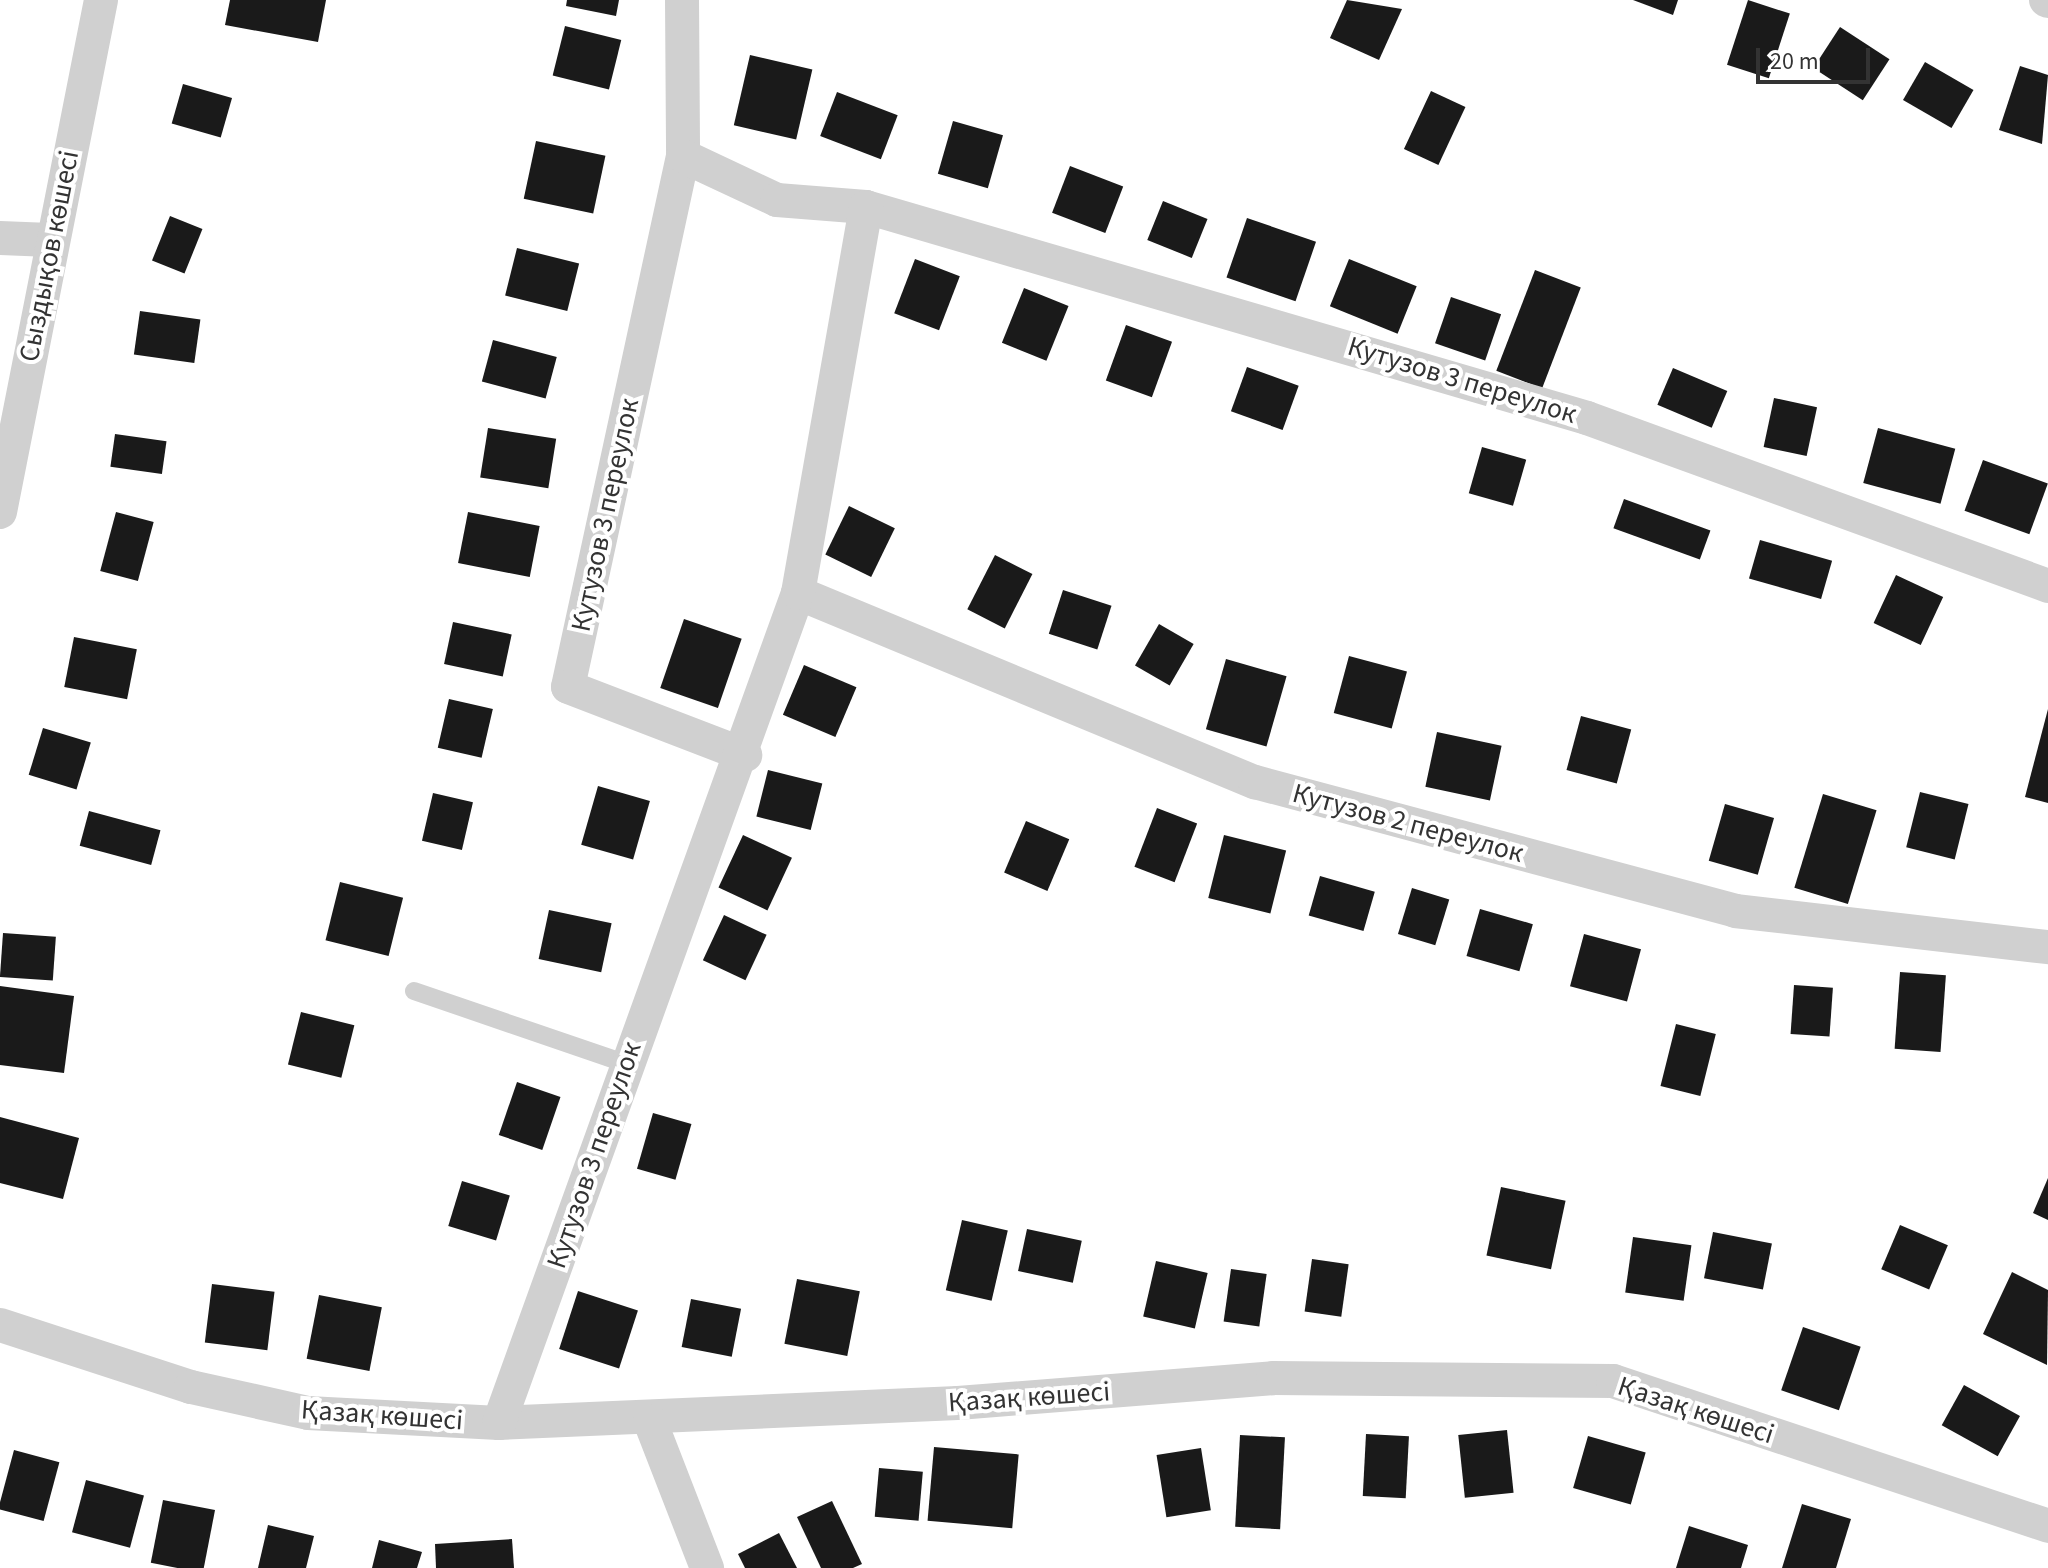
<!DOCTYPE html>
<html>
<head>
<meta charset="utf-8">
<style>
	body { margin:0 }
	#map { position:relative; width:2048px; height:1568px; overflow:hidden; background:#fff; font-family:"Source Sans 3",sans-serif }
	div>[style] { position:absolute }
	.building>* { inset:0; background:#1a1a1a; transform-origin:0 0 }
	.lane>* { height:18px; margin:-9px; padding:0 9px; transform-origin:9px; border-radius:9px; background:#d0d0d0 }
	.street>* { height:34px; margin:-17px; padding:0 17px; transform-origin:17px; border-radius:17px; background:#d0d0d0 }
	span { translate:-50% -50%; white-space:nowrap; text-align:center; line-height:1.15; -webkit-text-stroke:8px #fff; paint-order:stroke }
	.street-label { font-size:28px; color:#333 }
	.scale { position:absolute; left:1756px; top:48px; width:114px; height:36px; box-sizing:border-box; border:4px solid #333; border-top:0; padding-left:10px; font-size:24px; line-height:28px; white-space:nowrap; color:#333; -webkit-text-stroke:6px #fff; paint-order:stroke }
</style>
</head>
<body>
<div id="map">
	<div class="building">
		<i style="clip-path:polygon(230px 0,326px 0,318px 42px,225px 25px)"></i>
		<i style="clip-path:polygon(567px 0,619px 0,616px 16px,566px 6px)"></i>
		<i style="clip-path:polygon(1347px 0,1402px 9px,1379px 60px,1330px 38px)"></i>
		<i style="clip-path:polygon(1633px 0,1678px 0,1673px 15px)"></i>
		<i style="left:1748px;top:0;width:44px;height:68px;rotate:18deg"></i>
		<i style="left:565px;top:26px;width:58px;height:51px;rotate:14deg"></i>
		<i style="left:1840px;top:27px;width:59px;height:49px;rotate:33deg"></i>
		<i style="left:750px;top:55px;width:64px;height:72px;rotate:13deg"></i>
		<i style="left:1925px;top:62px;width:56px;height:44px;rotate:30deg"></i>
		<i style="clip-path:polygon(2020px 66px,2048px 75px,2042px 144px,1999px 130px)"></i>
		<i style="left:183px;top:84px;width:51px;height:41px;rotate:16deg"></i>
		<i style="left:1431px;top:91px;width:38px;height:64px;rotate:25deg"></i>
		<i style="left:837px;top:92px;width:65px;height:47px;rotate:21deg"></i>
		<i style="left:953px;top:121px;width:52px;height:55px;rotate:16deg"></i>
		<i style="left:536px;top:141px;width:71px;height:59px;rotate:12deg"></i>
		<i style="left:1070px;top:166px;width:57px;height:50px;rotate:21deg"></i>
		<i style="left:1163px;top:201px;width:48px;height:42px;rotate:22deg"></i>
		<i style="left:170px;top:216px;width:35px;height:48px;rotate:22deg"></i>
		<i style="left:1247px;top:218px;width:73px;height:63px;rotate:19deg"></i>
		<i style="left:517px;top:248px;width:64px;height:49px;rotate:14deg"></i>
		<i style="left:915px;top:259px;width:48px;height:58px;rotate:21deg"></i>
		<i style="left:1349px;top:259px;width:73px;height:51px;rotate:22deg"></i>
		<i style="left:1535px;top:270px;width:49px;height:108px;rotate:21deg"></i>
		<i style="left:1024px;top:288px;width:48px;height:59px;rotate:22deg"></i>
		<i style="left:1451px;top:297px;width:53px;height:49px;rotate:19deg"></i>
		<i style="left:140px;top:311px;width:61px;height:44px;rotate:8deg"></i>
		<i style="left:1126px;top:325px;width:49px;height:59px;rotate:20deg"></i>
		<i style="left:493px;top:340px;width:66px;height:43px;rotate:15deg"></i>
		<i style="left:1247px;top:367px;width:55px;height:47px;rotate:20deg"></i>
		<i style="left:1673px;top:368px;width:59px;height:40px;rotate:23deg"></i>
		<i style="left:1774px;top:398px;width:44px;height:50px;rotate:12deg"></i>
		<i style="left:488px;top:428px;width:69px;height:50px;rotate:9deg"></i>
		<i style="left:1878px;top:428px;width:80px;height:57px;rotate:15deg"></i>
		<i style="left:115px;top:434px;width:52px;height:33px;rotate:8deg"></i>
		<i style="left:1482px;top:447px;width:46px;height:48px;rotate:16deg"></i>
		<i style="left:1983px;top:460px;width:69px;height:54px;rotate:20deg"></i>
		<i style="left:1624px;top:499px;width:92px;height:31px;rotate:20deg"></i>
		<i style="left:849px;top:506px;width:51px;height:54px;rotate:26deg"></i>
		<i style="left:116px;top:512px;width:39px;height:61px;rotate:15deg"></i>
		<i style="left:468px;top:512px;width:73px;height:52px;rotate:11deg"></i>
		<i style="left:1760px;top:540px;width:75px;height:40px;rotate:16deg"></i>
		<i style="left:995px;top:555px;width:42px;height:61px;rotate:27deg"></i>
		<i style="left:1896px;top:575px;width:52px;height:53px;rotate:25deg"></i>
		<i style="left:1063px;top:590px;width:51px;height:46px;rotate:18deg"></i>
		<i style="left:684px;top:619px;width:61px;height:73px;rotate:19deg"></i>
		<i style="left:453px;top:622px;width:60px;height:43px;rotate:12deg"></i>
		<i style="left:1159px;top:624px;width:40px;height:48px;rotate:30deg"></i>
		<i style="left:74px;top:637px;width:64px;height:51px;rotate:11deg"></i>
		<i style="left:1349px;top:656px;width:60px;height:59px;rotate:15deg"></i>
		<i style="left:1226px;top:659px;width:63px;height:73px;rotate:16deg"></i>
		<i style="left:804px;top:665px;width:57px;height:54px;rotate:23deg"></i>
		<i style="left:449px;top:699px;width:45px;height:50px;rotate:13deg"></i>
		<i style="clip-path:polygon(2048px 709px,2048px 803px,2025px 797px)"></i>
		<i style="left:1581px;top:716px;width:52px;height:56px;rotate:15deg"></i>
		<i style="left:43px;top:728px;width:50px;height:49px;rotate:17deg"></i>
		<i style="left:1437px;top:732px;width:66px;height:56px;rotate:12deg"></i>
		<i style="left:768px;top:770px;width:56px;height:48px;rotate:14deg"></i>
		<i style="left:598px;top:786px;width:54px;height:61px;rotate:16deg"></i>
		<i style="left:1920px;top:792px;width:50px;height:57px;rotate:14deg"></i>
		<i style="left:433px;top:793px;width:41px;height:49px;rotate:13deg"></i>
		<i style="left:1823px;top:794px;width:56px;height:98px;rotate:17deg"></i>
		<i style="left:1725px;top:804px;width:51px;height:59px;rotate:16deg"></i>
		<i style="left:1157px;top:808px;width:43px;height:63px;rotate:21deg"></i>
		<i style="left:89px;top:811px;width:74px;height:36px;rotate:15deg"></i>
		<i style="left:1026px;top:821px;width:47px;height:56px;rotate:23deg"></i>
		<i style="left:743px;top:835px;width:54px;height:58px;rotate:25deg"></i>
		<i style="left:1224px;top:835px;width:64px;height:65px;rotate:14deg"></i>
		<i style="left:1320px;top:876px;width:57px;height:41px;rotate:16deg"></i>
		<i style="left:340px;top:882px;width:65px;height:60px;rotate:14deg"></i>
		<i style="left:1412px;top:888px;width:39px;height:48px;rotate:17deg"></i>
		<i style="left:1480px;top:909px;width:55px;height:49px;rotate:16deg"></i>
		<i style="left:549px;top:910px;width:64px;height:50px;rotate:12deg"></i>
		<i style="left:724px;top:915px;width:47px;height:50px;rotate:25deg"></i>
		<i style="left:3px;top:933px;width:53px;height:44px;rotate:4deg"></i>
		<i style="left:1584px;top:934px;width:59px;height:54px;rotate:15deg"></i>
		<i style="left:1900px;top:972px;width:46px;height:77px;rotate:4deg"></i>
		<i style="left:1794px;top:985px;width:39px;height:49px;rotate:4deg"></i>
		<i style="clip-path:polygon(0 986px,74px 996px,64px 1073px,0 1065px)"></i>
		<i style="left:301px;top:1012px;width:55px;height:54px;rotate:14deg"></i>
		<i style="left:1676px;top:1024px;width:41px;height:64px;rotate:14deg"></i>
		<i style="left:517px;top:1082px;width:46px;height:56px;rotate:19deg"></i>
		<i style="left:653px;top:1113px;width:40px;height:58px;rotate:16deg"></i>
		<i style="clip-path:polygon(0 1117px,79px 1138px,63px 1199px,0 1183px)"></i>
		<i style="clip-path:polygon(2048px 1178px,2048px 1220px,2033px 1213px)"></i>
		<i style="left:462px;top:1181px;width:50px;height:47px;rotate:17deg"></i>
		<i style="left:1501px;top:1187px;width:66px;height:70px;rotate:12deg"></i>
		<i style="left:962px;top:1220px;width:47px;height:72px;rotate:13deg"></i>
		<i style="left:1900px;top:1225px;width:52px;height:48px;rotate:23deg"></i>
		<i style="left:1027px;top:1229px;width:56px;height:43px;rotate:12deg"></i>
		<i style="left:1713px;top:1232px;width:60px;height:47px;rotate:11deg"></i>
		<i style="left:1633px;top:1237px;width:59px;height:56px;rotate:8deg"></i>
		<i style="left:1312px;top:1259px;width:37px;height:53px;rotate:8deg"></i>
		<i style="left:1156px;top:1261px;width:53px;height:57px;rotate:13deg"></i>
		<i style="left:1231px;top:1269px;width:36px;height:53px;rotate:8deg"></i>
		<i style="clip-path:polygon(2012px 1272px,2048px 1290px,2047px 1365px,1983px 1334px)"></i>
		<i style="left:797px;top:1279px;width:64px;height:66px;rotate:11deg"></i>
		<i style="left:212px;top:1284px;width:63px;height:59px;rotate:7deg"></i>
		<i style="left:578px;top:1291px;width:63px;height:61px;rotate:18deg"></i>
		<i style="left:319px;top:1295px;width:64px;height:65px;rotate:11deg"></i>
		<i style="left:691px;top:1299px;width:51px;height:49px;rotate:11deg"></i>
		<i style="left:1803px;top:1327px;width:61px;height:67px;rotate:19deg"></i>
		<i style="left:1964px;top:1385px;width:64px;height:46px;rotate:29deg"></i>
		<i style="left:1507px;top:1430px;width:63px;height:49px;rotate:84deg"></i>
		<i style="left:1366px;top:1434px;width:43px;height:62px;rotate:3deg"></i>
		<i style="left:1240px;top:1435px;width:45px;height:92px;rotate:3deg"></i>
		<i style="left:1588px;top:1436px;width:60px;height:54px;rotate:16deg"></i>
		<i style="left:934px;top:1447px;width:85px;height:74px;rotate:5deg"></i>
		<i style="left:1201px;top:1448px;width:63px;height:45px;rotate:81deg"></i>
		<i style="left:14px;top:1450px;width:47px;height:61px;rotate:15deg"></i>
		<i style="left:879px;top:1468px;width:44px;height:49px;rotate:5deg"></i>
		<i style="left:86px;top:1480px;width:60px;height:54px;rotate:15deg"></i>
		<i style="left:163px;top:1500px;width:53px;height:64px;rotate:11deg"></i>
		<i style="clip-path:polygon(832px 1501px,862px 1564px,853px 1568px,821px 1568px,797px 1517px)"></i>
		<i style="clip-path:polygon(1802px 1504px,1851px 1519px,1836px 1568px,1782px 1568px)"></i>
		<i style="clip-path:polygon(268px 1525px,314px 1536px,306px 1568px,258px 1568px)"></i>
		<i style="clip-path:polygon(1689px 1526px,1748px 1545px,1741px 1568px,1676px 1568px)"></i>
		<i style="clip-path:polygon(779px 1533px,797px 1568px,745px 1568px,738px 1554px)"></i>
		<i style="clip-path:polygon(512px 1539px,514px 1568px,436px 1568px,435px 1544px)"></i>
		<i style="clip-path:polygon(379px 1540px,422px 1552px,417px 1568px,372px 1568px)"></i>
	</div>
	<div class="lane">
		<i style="left:414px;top:991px;width:225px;rotate:18.9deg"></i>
	</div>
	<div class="street">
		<i style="left:682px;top:0;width:156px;rotate:89.6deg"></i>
		<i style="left:683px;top:156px;width:543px;rotate:102.22deg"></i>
		<i style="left:568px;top:687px;width:190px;rotate:21deg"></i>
		<i style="left:2046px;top:0;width:2px;rotate:27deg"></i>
		<i style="left:683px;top:156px;width:104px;rotate:25.1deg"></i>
		<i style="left:777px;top:200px;width:89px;rotate:4.5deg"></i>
		<i style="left:866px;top:207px;width:751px;rotate:16.31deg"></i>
		<i style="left:1587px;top:418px;width:491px;rotate:20deg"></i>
		<i style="left:0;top:238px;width:50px;rotate:2.3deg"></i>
		<i style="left:0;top:512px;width:522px;rotate:-78.84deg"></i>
		<i style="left:798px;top:593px;width:495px;rotate:22.5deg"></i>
		<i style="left:1255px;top:782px;width:497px;rotate:15deg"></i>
		<i style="left:1735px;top:911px;width:315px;rotate:6.6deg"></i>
		<i style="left:0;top:1325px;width:201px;rotate:18deg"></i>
		<i style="left:191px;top:1387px;width:120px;rotate:12.5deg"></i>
		<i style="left:308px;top:1413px;width:191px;rotate:3deg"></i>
		<i style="left:499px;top:1423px;width:459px;rotate:-2.5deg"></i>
		<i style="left:958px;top:1403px;width:316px;rotate:-4.5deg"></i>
		<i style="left:1273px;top:1378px;width:340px;rotate:0.5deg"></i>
		<i style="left:1613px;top:1381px;width:459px;rotate:18.4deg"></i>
		<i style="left:650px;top:1421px;width:158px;rotate:68.8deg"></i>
		<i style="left:499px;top:1423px;width:882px;rotate:-70.19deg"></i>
		<i style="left:798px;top:593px;width:392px;rotate:-80deg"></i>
	</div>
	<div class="street-label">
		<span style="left:49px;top:256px;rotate:-79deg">Сыздықов көшесі</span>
		<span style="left:1462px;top:380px;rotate:17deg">Кутузов 3 переулок</span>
		<span style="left:605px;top:515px;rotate:-78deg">Кутузов 3 переулок</span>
		<span style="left:1408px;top:823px;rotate:15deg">Кутузов 2 переулок</span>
		<span style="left:594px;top:1155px;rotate:-71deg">Кутузов 3 переулок</span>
		<span style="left:1029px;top:1397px;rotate:-4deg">Қазақ көшесі</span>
		<span style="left:1696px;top:1410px;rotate:18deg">Қазақ көшесі</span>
		<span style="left:382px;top:1415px;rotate:4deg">Қазақ көшесі</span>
	</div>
	<div class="scale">20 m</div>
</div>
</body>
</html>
